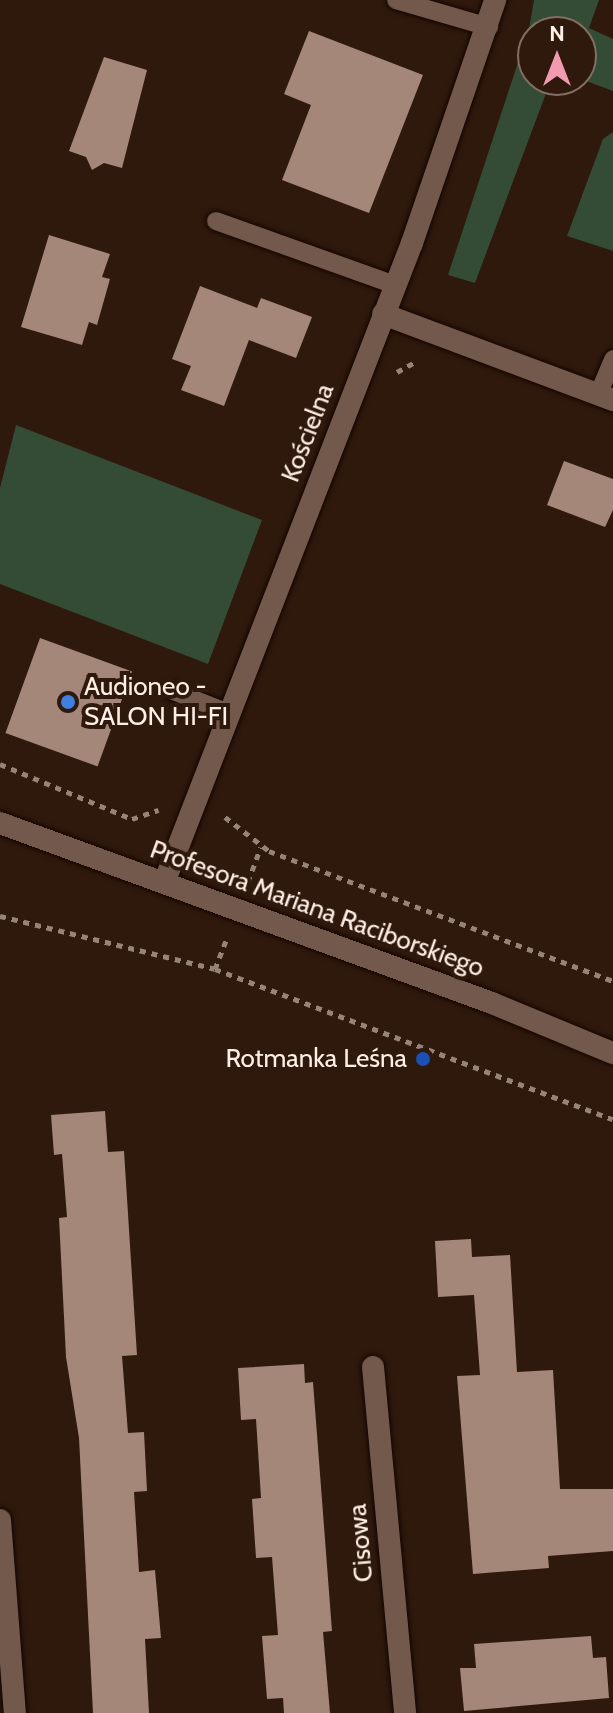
<!DOCTYPE html>
<html>
<head>
<meta charset="utf-8">
<style>
	body { margin:0 }
	#map { position:relative; width:613px; height:1713px; overflow:hidden; background:#2e190c; font-family:Cabin,sans-serif }
	div>[style] { position:absolute }
	.green>* { inset:0; background:#344b36 }
	.building>* { inset:0; background:#a48778; transform-origin:0 0 }
	.path>* { height:5px; margin-top:-2.5px; transform-origin:0; background:repeating-linear-gradient(90deg,#978479 0 6px,transparent 0 12px) }
	.roads { filter:drop-shadow(0 0 2px #150400) drop-shadow(0 0 2px #150400) }
	.service>* { height:18px; margin:-9px; padding:0 9px; transform-origin:9px; border-radius:9px; background:#73594b }
	.minor>* { height:22px; margin:-11px; padding:0 11px; transform-origin:11px; border-radius:11px; background:#73594b }
	.secondary>* { height:22px; margin:-11px; padding:0 11px; transform-origin:11px; border-radius:11px; background:#73594b }
	.dots>* { width:22px; height:22px; translate:-50% -50%; box-sizing:border-box; border:4px solid #2e190c; border-radius:50% }
	span { translate:-50% -50%; white-space:nowrap; text-align:center; line-height:1.15; -webkit-text-stroke:8px #2e190c; paint-order:stroke }
	.street-label { font-size:26px; color:#ffefe6 }
	.poi-label { font-size:26px; color:#ffefe6 }
	.left { translate:0 -50%; text-align:left }
	.right { translate:-100% -50%; text-align:right }
	.north { position:absolute; left:517px; top:16px; width:80px; height:80px; box-sizing:border-box; background:#2e190c; border:2px solid #826f63; border-radius:50%; rotate:0deg; font-size:22px; font-weight:700; line-height:32px; text-align:center; color:#ffefe6 }
	.north::after { content:''; display:block; margin:auto; width:28px; height:36px; background:#f29ab0; clip-path:polygon(50% 0,100% 100%,50% 72%,0 100%) }
</style>
</head>
<body>
<div id="map">
	<div class="green">
		<i style="clip-path:polygon(534px 0,599px 0,589px 28px,613px 39px,613px 91px,581px 79px,581px 32px,533px 32px,533px 80px,551px 80px,475px 283px,448px 275px,529px 29px)"></i>
		<i style="clip-path:polygon(613px 132px,613px 251px,567px 236px,603px 139px)"></i>
		<i style="clip-path:polygon(16px 425px,262px 520px,208px 664px,0 584px,0 488px)"></i>
	</div>
	<div class="building">
		<i style="clip-path:polygon(309px 31px,423px 75px,369px 213px,282px 180px,311px 105px,284px 94px)"></i>
		<i style="clip-path:polygon(104px 57px,147px 70px,122px 168px,104px 163px,92px 170px,86px 157px,69px 151px)"></i>
		<i style="clip-path:polygon(49px 235px,110px 254px,102px 277px,110px 279px,97px 325px,89px 322px,82px 345px,21px 327px)"></i>
		<i style="clip-path:polygon(200px 286px,257px 308px,261px 298px,312px 317px,296px 358px,249px 340px,224px 406px,181px 390px,191px 366px,172px 359px)"></i>
		<i style="clip-path:polygon(564px 461px,613px 479px,613px 510px,605px 527px,547px 505px)"></i>
		<i style="left:40px;top:638px;width:98px;height:101px;rotate:20deg"></i>
		<i style="clip-path:polygon(105px 1111px,108px 1152px,124px 1151px,137px 1355px,122px 1356px,128px 1433px,144px 1432px,147px 1491px,134px 1492px,139px 1572px,155px 1570px,161px 1638px,145px 1639px,149px 1713px,93px 1713px,79px 1438px,66px 1357px,59px 1218px,67px 1217px,62px 1154px,54px 1155px,51px 1115px)"></i>
		<i style="clip-path:polygon(471px 1239px,472px 1257px,510px 1255px,517px 1372px,553px 1370px,560px 1489px,613px 1489px,613px 1551px,548px 1556px,549px 1568px,473px 1574px,457px 1376px,480px 1375px,474px 1295px,438px 1297px,435px 1241px)"></i>
		<i style="clip-path:polygon(304px 1364px,305px 1383px,313px 1382px,332px 1631px,323px 1632px,330px 1713px,284px 1713px,283px 1698px,267px 1699px,262px 1636px,278px 1635px,272px 1557px,256px 1558px,252px 1499px,261px 1498px,256px 1419px,241px 1420px,238px 1368px)"></i>
		<i style="clip-path:polygon(591px 1636px,593px 1658px,606px 1657px,609px 1698px,464px 1711px,460px 1668px,476px 1668px,474px 1644px)"></i>
	</div>
	<div class="path">
		<i style="left:397px;top:372px;width:21px;rotate:-29deg"></i>
		<i style="left:0;top:764px;width:143px;rotate:22.6deg"></i>
		<i style="left:132px;top:819px;width:28px;rotate:-19deg"></i>
		<i style="left:225px;top:817px;width:56px;rotate:37.7deg"></i>
		<i style="left:269px;top:851px;width:368px;rotate:20.7deg"></i>
		<i style="left:248px;top:882px;width:37px;rotate:-70deg"></i>
		<i style="left:0;top:916px;width:221px;rotate:13.8deg"></i>
		<i style="left:215px;top:969px;width:425px;rotate:20.7deg"></i>
		<i style="left:215px;top:969px;width:31px;rotate:-69deg"></i>
	</div>
	<div class="roads">
		<div class="service">
			<i style="left:396px;top:0;width:97px;rotate:16.2deg"></i>
			<i style="left:216px;top:221px;width:190px;rotate:19.7deg"></i>
			<i style="left:598px;top:395px;width:39px;rotate:-67deg"></i>
			<i style="left:173px;top:691px;width:62px;rotate:21.6deg"></i>
		</div>
		<div class="minor">
			<i style="left:383px;top:314px;width:246px;rotate:20.5deg"></i>
			<i style="left:164px;top:883px;width:686px;rotate:-68.82deg"></i>
			<i style="left:412px;top:243px;width:257px;rotate:-71.1deg"></i>
			<i style="left:373px;top:1367px;width:347px;rotate:84.7deg"></i>
			<i style="left:0;top:1520px;width:194px;rotate:85.6deg"></i>
		</div>
		<div class="secondary">
			<i style="left:0;top:823px;width:524px;rotate:20.1deg"></i>
			<i style="left:492px;top:1003px;width:131px;rotate:22.5deg"></i>
		</div>
	</div>
	<div class="dots">
		<i style="left:68px;top:702px;background:#3f7fe0"></i>
		<i style="left:423px;top:1059px;background:#1a4fb4"></i>
	</div>
	<div class="street-label">
		<span style="left:308px;top:433px;rotate:-69deg">Kościelna</span>
		<span style="left:317px;top:909px;rotate:20deg">Profesora Mariana Raciborskiego</span>
		<span style="left:361px;top:1543px;rotate:-95deg">Cisowa</span>
	</div>
	<div class="poi-label">
		<span class="left" style="left:84px;top:702px">Audioneo -<br>SALON HI-FI</span>
		<span class="right" style="left:407px;top:1059px">Rotmanka Leśna</span>
	</div>
	<div class="north">N</div>
</div>
</body>
</html>
